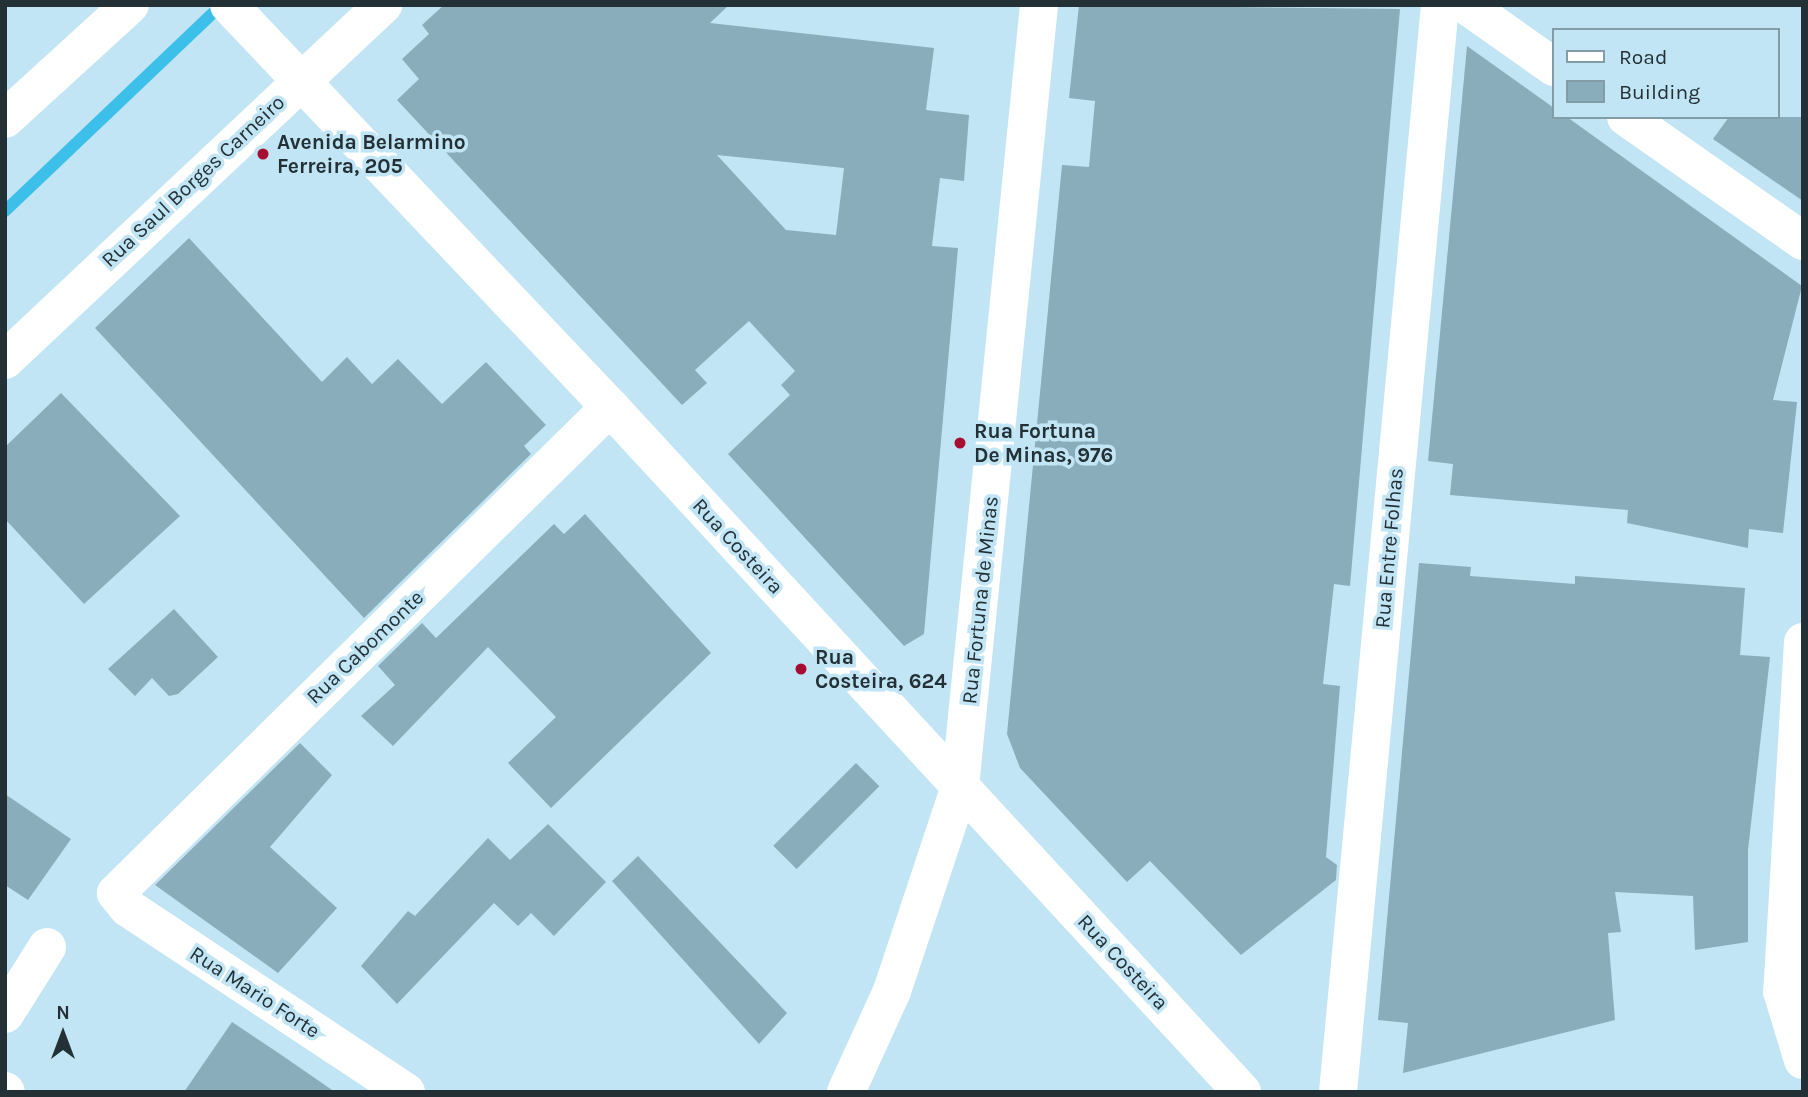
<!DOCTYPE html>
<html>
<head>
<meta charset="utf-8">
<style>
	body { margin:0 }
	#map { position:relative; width:1808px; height:1097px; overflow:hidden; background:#c1e5f4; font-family:Karla,sans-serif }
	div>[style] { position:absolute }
	.stream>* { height:12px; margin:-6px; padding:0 6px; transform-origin:6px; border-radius:6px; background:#3cbfe8 }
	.building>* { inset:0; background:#8aadbb; transform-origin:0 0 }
	.minor>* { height:38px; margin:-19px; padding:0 19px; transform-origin:19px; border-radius:19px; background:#fff }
	.dots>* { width:19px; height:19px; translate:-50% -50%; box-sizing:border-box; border:4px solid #c1e5f4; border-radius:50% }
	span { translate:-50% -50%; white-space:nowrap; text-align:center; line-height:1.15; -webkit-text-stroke:7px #c1e5f4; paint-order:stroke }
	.poi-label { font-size:21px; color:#233137; font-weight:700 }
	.left { translate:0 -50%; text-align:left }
	.street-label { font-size:21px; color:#233137 }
	.frame { position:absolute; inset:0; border:7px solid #233137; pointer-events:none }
	.legend { position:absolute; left:1552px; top:28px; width:228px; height:91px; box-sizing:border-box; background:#c1e5f4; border:2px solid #829da8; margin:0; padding:9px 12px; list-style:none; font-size:21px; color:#233137 }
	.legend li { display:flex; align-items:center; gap:14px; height:35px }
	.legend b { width:35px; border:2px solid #829da8 }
	.north { position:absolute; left:28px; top:999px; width:70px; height:70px; -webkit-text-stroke:5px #c1e5f4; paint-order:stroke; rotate:0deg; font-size:19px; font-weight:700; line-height:28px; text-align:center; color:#233137 }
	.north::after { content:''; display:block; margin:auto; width:24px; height:32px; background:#233137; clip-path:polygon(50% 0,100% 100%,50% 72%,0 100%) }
</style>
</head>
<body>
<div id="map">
	<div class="stream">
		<i style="left:5px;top:211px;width:298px;rotate:-43.6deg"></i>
	</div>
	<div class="building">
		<i style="clip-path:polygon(evenodd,444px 5px,729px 5px,710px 23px,934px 48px,926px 110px,969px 115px,964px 181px,940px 178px,932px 246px,958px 248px,924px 634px,904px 646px,728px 454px,790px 395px,781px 385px,795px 371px,749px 321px,695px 370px,707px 383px,682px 405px,397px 100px,419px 79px,402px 59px,429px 34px,422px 25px,444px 5px,717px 155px,844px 168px,836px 235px,786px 230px,717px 155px)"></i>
		<i style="clip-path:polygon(1079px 5px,1400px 9px,1350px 586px,1334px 584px,1323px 684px,1340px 686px,1326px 857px,1337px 865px,1336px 880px,1241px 955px,1150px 861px,1127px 882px,1020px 768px,1007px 734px,1062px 165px,1089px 167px,1095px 101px,1069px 98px)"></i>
		<i style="clip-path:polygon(1467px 46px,1554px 108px,1554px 117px,1567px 117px,1802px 286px,1773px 400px,1797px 402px,1783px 533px,1749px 529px,1748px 548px,1627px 523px,1628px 510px,1450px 495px,1453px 464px,1428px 461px)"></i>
		<i style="clip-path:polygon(1729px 117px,1803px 117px,1803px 201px,1713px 139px)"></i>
		<i style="clip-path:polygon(189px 238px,322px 382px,347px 357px,372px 384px,398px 359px,442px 404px,486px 362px,546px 425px,524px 446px,531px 454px,364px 618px,95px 328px)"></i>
		<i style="clip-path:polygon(61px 393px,180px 516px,84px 604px,5px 519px,5px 447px)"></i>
		<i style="clip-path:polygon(585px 514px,711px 653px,551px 808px,508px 763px,556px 717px,488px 647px,393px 746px,361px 716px,395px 685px,378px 666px,422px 623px,436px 638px,554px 524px,564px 534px)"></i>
		<i style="clip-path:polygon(1419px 563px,1471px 567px,1470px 576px,1575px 584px,1575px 576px,1745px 588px,1740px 655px,1770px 657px,1748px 850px,1748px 942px,1695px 950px,1693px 896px,1615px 892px,1621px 932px,1608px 933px,1615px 1020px,1403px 1073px,1408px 1023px,1378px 1020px)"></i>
		<i style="clip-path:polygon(174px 609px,218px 657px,178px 694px,169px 696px,152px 678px,135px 696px,108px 669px)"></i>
		<i style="clip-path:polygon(300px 743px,332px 775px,270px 847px,337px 908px,278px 973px,155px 885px)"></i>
		<i style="left:856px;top:763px;width:33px;height:117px;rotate:45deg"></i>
		<i style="clip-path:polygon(5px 794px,71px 839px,28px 900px,5px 885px)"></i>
		<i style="clip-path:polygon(548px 824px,606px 882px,554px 936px,531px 913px,518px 926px,494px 903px,397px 1004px,361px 966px,408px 911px,415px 916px,488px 838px,510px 860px)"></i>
		<i style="clip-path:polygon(638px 856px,787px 1013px,759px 1044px,612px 881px)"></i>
		<i style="clip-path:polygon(232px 1022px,277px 1052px,335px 1092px,184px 1092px)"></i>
	</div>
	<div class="minor">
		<i style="left:229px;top:5px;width:554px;rotate:46.54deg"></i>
		<i style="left:610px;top:407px;width:932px;rotate:47.3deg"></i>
		<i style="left:1466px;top:5px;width:108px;rotate:35.2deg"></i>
		<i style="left:1626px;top:117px;width:216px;rotate:35deg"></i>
		<i style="left:5px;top:119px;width:169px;rotate:-42.4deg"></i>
		<i style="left:5px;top:360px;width:519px;rotate:-43.2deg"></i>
		<i style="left:1803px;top:642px;width:350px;rotate:93.4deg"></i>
		<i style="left:1782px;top:991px;width:72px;rotate:73.1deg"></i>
		<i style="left:5px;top:1014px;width:79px;rotate:-57.9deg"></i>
		<i style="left:5px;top:1091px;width:1px;rotate:45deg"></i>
		<i style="left:406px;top:1092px;width:333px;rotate:-146.5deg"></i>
		<i style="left:128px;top:908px;width:19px;rotate:-129deg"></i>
		<i style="left:116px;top:893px;width:693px;rotate:-44.53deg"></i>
		<i style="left:846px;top:1092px;width:111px;rotate:-65.5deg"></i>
		<i style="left:892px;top:991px;width:216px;rotate:-71.6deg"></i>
		<i style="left:960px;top:786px;width:785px;rotate:-84.22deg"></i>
		<i style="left:1338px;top:1092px;width:1092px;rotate:-84.64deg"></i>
	</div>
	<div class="dots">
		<i style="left:263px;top:154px;background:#a70d33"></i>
		<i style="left:960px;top:443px;background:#a70d33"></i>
		<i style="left:801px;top:669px;background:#a70d33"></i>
	</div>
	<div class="poi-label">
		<span class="left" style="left:277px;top:154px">Avenida Belarmino<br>Ferreira, 205</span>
		<span class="left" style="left:974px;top:443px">Rua Fortuna<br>De Minas, 976</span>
		<span class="left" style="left:815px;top:669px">Rua<br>Costeira, 624</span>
	</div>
	<div class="street-label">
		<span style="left:193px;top:181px;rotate:-43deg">Rua Saul Borges Carneiro</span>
		<span style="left:738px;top:546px;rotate:47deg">Rua Costeira</span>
		<span style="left:1389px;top:548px;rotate:-85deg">Rua Entre Folhas</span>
		<span style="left:980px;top:600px;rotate:-84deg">Rua Fortuna de Minas</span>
		<span style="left:365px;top:647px;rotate:-44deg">Rua Cabomonte</span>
		<span style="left:1123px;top:962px;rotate:47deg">Rua Costeira</span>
		<span style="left:255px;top:992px;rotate:33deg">Rua Mario Forte</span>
	</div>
	<div class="frame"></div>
	<ul class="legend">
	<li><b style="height:9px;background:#fff"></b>Road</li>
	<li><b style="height:19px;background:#8aadbb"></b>Building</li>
	</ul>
	<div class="north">N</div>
</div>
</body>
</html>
